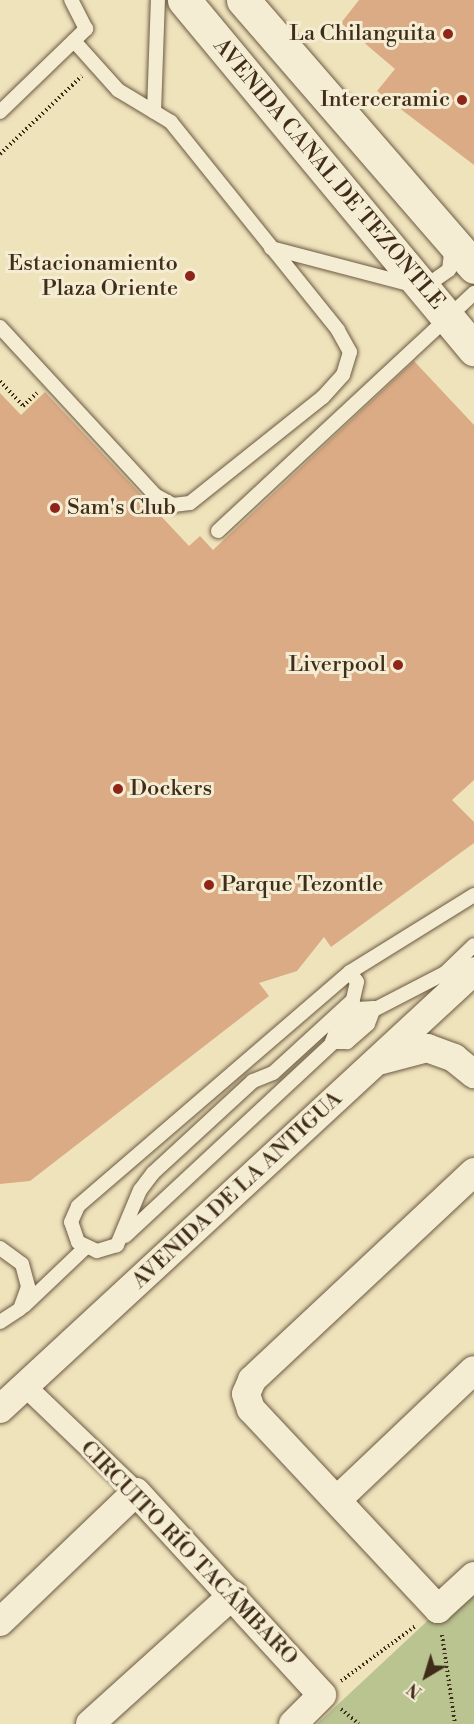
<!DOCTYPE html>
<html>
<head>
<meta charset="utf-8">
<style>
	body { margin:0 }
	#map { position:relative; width:474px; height:1724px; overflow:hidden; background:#efe3bc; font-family:"Libre Bodoni",serif }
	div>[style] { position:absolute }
	.green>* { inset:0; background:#b9c491 }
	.building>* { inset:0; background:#daab85 }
	.path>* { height:4px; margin-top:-2px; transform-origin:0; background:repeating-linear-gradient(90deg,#402d19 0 1.5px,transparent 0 4.5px) }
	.roads { filter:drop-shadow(0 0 2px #6c5a42) drop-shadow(0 0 2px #6c5a42) }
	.service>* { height:14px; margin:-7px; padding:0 7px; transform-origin:7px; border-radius:7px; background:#f5edd3 }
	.pedestrian>* { height:21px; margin:-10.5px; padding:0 10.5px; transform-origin:10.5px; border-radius:10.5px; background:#f5edd3 }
	.minor>* { height:28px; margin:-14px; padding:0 14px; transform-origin:14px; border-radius:14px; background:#f5edd3 }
	.secondary>* { height:33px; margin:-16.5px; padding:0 16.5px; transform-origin:16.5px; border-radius:16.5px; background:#f5edd3 }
	.dots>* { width:16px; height:16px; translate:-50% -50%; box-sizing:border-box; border:3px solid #f5edd3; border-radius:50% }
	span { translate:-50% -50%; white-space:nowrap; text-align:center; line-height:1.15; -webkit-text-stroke:6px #f5edd3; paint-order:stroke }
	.poi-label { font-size:22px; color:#402d19 }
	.right { translate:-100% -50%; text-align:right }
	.left { translate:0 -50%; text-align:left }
	.street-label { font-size:22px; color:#402d19 }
	.north { position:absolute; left:396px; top:1646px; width:60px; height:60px; -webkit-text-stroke:4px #f5edd3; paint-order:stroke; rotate:218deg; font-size:16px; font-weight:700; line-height:24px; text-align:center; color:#402d19 }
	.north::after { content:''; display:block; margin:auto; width:21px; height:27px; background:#402d19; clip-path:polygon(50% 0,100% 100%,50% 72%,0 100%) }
</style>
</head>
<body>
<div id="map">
	<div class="green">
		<i style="clip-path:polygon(469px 1582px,474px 1587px,474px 1724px,317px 1724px)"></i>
	</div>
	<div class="building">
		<i style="clip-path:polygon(359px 0,474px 0,474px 165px,377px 91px,395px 69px,341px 23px)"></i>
		<i style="clip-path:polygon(414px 361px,474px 425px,474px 780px,452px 800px,474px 822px,474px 843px,331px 947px,324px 937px,297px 971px,259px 983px,269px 996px,30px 1181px,0 1184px,0 393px,21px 415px,45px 392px,189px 546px,200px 536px,213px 550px)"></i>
	</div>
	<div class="path">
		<i style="left:0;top:154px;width:113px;rotate:-43.6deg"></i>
		<i style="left:0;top:381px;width:34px;rotate:47deg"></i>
		<i style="left:23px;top:406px;width:19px;rotate:-43deg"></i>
		<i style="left:442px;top:1635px;width:90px;rotate:81.7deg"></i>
		<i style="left:341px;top:1681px;width:94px;rotate:-36.4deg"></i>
		<i style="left:341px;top:1709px;width:23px;rotate:40deg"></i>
	</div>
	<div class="roads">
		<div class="service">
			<i style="left:0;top:112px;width:120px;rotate:-44deg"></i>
			<i style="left:86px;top:29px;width:33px;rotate:-117deg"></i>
			<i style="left:154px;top:112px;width:112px;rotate:-88deg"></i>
			<i style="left:271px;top:248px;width:157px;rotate:14.7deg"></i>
			<i style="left:423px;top:288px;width:32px;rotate:-35deg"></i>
			<i style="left:449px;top:270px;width:24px;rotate:-83deg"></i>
			<i style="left:0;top:327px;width:229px;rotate:47.3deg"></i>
			<i style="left:155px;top:495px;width:21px;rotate:29deg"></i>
			<i style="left:173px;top:505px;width:17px;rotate:-7deg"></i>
			<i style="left:190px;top:503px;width:170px;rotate:-38.6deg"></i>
			<i style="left:323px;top:397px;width:30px;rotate:-48deg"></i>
			<i style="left:343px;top:375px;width:24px;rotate:-73deg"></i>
			<i style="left:350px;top:352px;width:25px;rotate:-119deg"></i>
			<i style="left:338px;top:330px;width:267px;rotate:-128.8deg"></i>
			<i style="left:171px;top:122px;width:62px;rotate:-148.9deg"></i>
			<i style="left:118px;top:90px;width:66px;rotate:-131.9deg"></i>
			<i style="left:218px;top:531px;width:350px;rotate:-42.9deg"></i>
			<i style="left:350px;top:972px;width:12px;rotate:55deg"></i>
			<i style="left:357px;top:982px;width:18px;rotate:103deg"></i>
			<i style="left:353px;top:1000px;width:108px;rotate:137.6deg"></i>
			<i style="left:273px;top:1073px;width:22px;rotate:158deg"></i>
			<i style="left:253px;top:1081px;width:136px;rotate:137.4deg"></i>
			<i style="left:153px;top:1173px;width:21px;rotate:127deg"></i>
			<i style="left:140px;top:1190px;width:60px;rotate:112.7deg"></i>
			<i style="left:117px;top:1245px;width:21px;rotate:163deg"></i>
			<i style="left:97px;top:1251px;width:21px;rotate:-155deg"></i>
			<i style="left:78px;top:1242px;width:21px;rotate:-109deg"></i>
			<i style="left:71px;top:1222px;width:17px;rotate:-66deg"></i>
			<i style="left:78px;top:1206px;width:359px;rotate:-40.7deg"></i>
			<i style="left:350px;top:972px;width:146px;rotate:-31.8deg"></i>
			<i style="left:374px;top:1008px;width:17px;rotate:111deg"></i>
			<i style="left:368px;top:1024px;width:28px;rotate:139deg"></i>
			<i style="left:347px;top:1042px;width:15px;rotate:180deg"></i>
			<i style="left:332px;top:1042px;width:15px;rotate:-70deg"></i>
			<i style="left:337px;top:1028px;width:28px;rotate:-44deg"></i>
			<i style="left:357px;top:1009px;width:17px;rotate:-3deg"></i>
			<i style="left:125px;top:1236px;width:323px;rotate:-42.9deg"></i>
			<i style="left:362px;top:1016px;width:93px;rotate:-27.4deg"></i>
			<i style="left:445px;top:973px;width:40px;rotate:-44deg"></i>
			<i style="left:0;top:1248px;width:27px;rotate:36deg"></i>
			<i style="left:22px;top:1264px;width:24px;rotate:75deg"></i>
			<i style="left:28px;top:1287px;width:23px;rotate:110deg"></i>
			<i style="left:20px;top:1309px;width:24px;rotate:147deg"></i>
			<i style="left:24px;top:1306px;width:84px;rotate:-43.6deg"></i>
		</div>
		<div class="pedestrian">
			<i style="left:24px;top:1385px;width:155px;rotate:43.7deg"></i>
		</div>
		<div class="minor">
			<i style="left:382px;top:1060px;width:47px;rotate:-14.9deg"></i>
			<i style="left:427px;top:1048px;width:29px;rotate:20deg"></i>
			<i style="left:454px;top:1058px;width:26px;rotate:39deg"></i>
			<i style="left:474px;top:1172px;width:304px;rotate:136.9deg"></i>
			<i style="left:252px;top:1380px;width:15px;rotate:113deg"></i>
			<i style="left:246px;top:1394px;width:16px;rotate:72deg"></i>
			<i style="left:251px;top:1409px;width:274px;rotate:46.9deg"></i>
			<i style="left:438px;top:1609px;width:49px;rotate:-42.5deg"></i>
			<i style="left:0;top:1409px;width:645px;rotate:-42.74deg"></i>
			<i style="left:338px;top:1499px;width:187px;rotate:-43.5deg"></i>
			<i style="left:0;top:1622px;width:188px;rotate:-43.7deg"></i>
			<i style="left:136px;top:1492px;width:275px;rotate:47.5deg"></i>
			<i style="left:322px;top:1695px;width:41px;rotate:135deg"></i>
			<i style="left:90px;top:1724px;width:193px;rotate:-42.1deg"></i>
		</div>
		<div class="secondary">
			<i style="left:184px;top:0;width:454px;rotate:50.3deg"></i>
			<i style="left:243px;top:0;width:353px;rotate:49.1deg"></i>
		</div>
	</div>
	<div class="dots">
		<i style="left:448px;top:34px;background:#8f2418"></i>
		<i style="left:462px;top:100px;background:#8f2418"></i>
		<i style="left:190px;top:276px;background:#8f2418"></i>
		<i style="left:55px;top:508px;background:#8f2418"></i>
		<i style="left:398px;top:665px;background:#8f2418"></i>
		<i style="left:118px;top:789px;background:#8f2418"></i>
		<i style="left:209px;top:885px;background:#8f2418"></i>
	</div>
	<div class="poi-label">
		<span class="right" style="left:436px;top:34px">La Chilanguita</span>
		<span class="right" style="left:450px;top:100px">Interceramic</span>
		<span class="right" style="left:178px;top:276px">Estacionamiento<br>Plaza Oriente</span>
		<span class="left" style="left:67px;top:508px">Sam's Club</span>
		<span class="right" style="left:386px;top:665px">Liverpool</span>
		<span class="left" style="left:130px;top:789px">Dockers</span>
		<span class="left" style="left:221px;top:885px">Parque Tezontle</span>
	</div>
	<div class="street-label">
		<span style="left:329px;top:174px;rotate:50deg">AVENIDA CANAL DE TEZONTLE</span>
		<span style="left:237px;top:1190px;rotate:-43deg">AVENIDA DE LA ANTIGUA</span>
		<span style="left:189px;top:1553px;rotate:46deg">CIRCUITO RÍO TACÁMBARO</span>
	</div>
	<div class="north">N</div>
</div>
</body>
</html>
